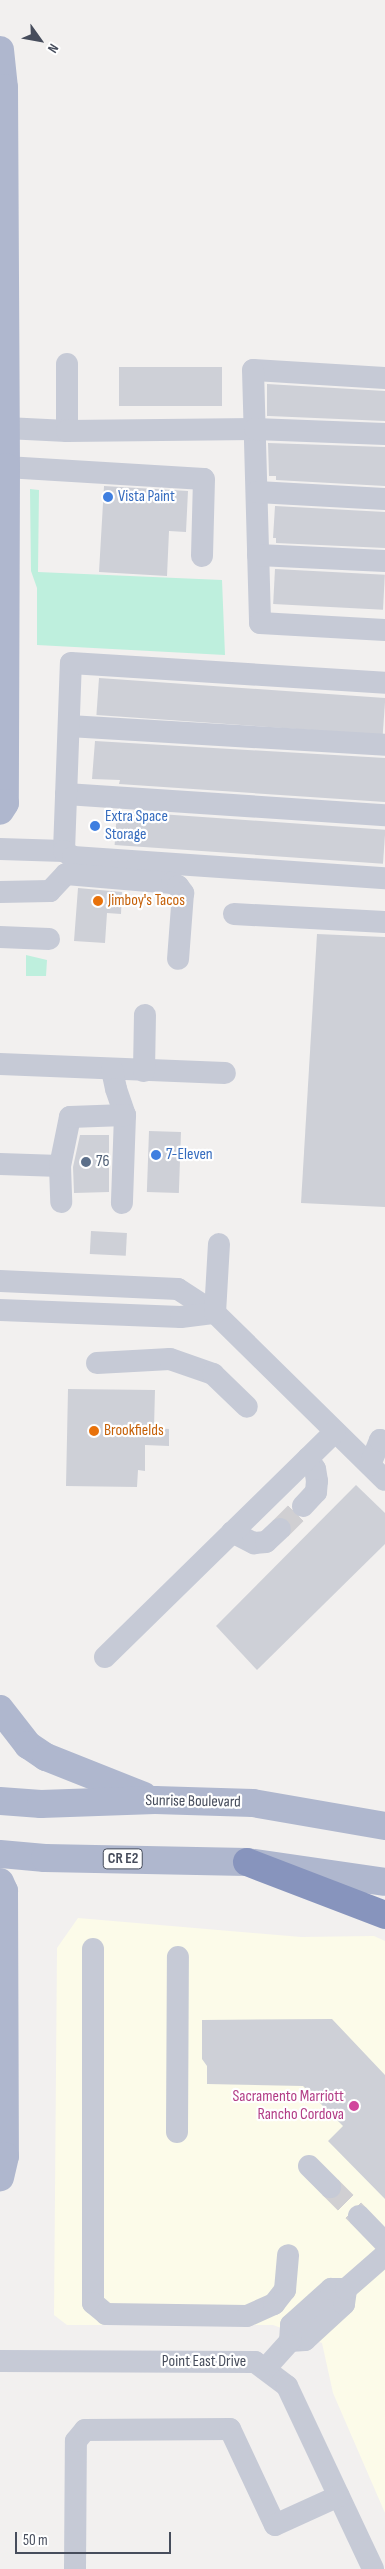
<!DOCTYPE html>
<html>
<head>
<meta charset="utf-8">
<style>
	body { margin:0 }
	#map { position:relative; width:385px; height:2569px; overflow:hidden; background:#f2f0ef; font-family:"Sofia Sans Condensed",sans-serif }
	div>[style] { position:absolute }
	.commercial>* { inset:0; background:#fcfbe9 }
	.green>* { inset:0; background:#beefdd }
	.building>* { inset:0; background:#ced0d7; transform-origin:0 0 }
	.minor-tunnel>* { height:22px; margin-top:-11px; transform-origin:0; background:repeating-linear-gradient(90deg,#d0cfd2 0 22px,transparent 0 33px) }
	.minor>* { height:22px; margin:-11px; padding:0 11px; transform-origin:11px; border-radius:11px; background:#c6cad6 }
	.major>* { height:28px; margin:-14px; padding:0 14px; transform-origin:14px; border-radius:14px; background:#afb7ce }
	.highway>* { height:28px; margin:-14px; padding:0 14px; transform-origin:14px; border-radius:14px; background:#8794bd }
	.dots>* { width:14px; height:14px; translate:-50% -50%; box-sizing:border-box; border:2px solid #fff; border-radius:50% }
	span { translate:-50% -50%; white-space:nowrap; text-align:center; line-height:1.15; -webkit-text-stroke:4.5px #fff; paint-order:stroke }
	.shield-label span { padding:1px 4px; background:#fff; border:1px solid; border-radius:4px; -webkit-text-stroke-width:0 }
	.shield-label { font-size:15px; color:#474d5c; font-weight:700 }
	.shop-label { font-size:16px; color:#366cbe }
	.left { translate:0 -50%; text-align:left }
	.food-label { font-size:16px; color:#c56008 }
	.service-label { font-size:16px; color:#4e5e75 }
	.street-label { font-size:16px; color:#474d5c }
	.hotel-label { font-size:16px; color:#b23c85 }
	.right { translate:-100% -50%; text-align:right }
	.north { position:absolute; left:15px; top:15px; width:50px; height:50px; -webkit-text-stroke:4px #fff; paint-order:stroke; rotate:122deg; font-size:14px; font-weight:700; line-height:20px; text-align:center; color:#474d5c }
	.north::after { content:''; display:block; margin:auto; width:18px; height:22px; background:#474d5c; clip-path:polygon(50% 0,100% 100%,50% 72%,0 100%) }
	.scale { position:absolute; left:15px; top:2532px; width:156px; height:22px; box-sizing:border-box; border:2px solid #474d5c; border-top:0; padding-left:6px; font-size:15px; line-height:18px; white-space:nowrap; color:#474d5c; -webkit-text-stroke:4px #fff; paint-order:stroke }
</style>
</head>
<body>
<div id="map">
	<div class="commercial">
		<i style="clip-path:polygon(78px 1918px,301px 1937px,374px 1936px,385px 1941px,385px 2513px,333px 2393px,322px 2343px,273px 2325px,67px 2325px,54px 2315px,57px 1948px)"></i>
	</div>
	<div class="green">
		<i style="clip-path:polygon(30px 489px,39px 490px,38px 572px,222px 580px,225px 655px,37px 645px,37px 588px,31px 571px)"></i>
		<i style="clip-path:polygon(26px 955px,47px 960px,46px 976px,26px 976px)"></i>
	</div>
	<div class="building">
		<i style="left:119px;top:367px;width:103px;height:39px"></i>
		<i style="clip-path:polygon(267px 384px,385px 391px,385px 421px,269px 416px,267px 416px)"></i>
		<i style="clip-path:polygon(268px 443px,385px 447px,385px 486px,276px 480px,276px 476px,269px 476px)"></i>
		<i style="clip-path:polygon(104px 486px,188px 491px,186px 532px,169px 531px,167px 576px,99px 572px)"></i>
		<i style="clip-path:polygon(275px 506px,385px 512px,385px 548px,276px 543px,276px 538px,273px 538px)"></i>
		<i style="left:275px;top:569px;width:110px;height:35px;rotate:3deg"></i>
		<i style="left:99px;top:678px;width:287px;height:37px;rotate:4deg"></i>
		<i style="clip-path:polygon(95px 741px,385px 758px,385px 802px,119px 784px,120px 780px,92px 779px)"></i>
		<i style="left:117px;top:811px;width:269px;height:34px;rotate:4deg"></i>
		<i style="clip-path:polygon(78px 888px,122px 892px,121px 914px,107px 913px,105px 943px,74px 941px)"></i>
		<i style="clip-path:polygon(317px 934px,385px 937px,385px 1207px,301px 1203px)"></i>
		<i style="left:149px;top:1131px;width:32px;height:61px;rotate:2deg"></i>
		<i style="clip-path:polygon(80px 1135px,109px 1135px,109px 1192px,74px 1193px,73px 1167px)"></i>
		<i style="left:91px;top:1231px;width:36px;height:23px;rotate:3deg"></i>
		<i style="clip-path:polygon(68px 1389px,155px 1390px,154px 1428px,169px 1429px,169px 1446px,145px 1445px,145px 1471px,138px 1470px,137px 1487px,66px 1486px)"></i>
		<i style="clip-path:polygon(356px 1485px,385px 1513px,385px 1544px,257px 1670px,216px 1626px)"></i>
		<i style="clip-path:polygon(332px 2019px,385px 2075px,385px 2199px,328px 2141px,343px 2126px,303px 2086px,207px 2084px,207px 2066px,202px 2059px,202px 2020px)"></i>
	</div>
	<div class="minor-tunnel">
		<i style="left:280px;top:1529px;width:33px;rotate:-45deg"></i>
		<i style="left:330px;top:2187px;width:41px;rotate:45deg"></i>
	</div>
	<div class="minor">
		<i style="left:67px;top:364px;width:67px;rotate:90deg"></i>
		<i style="left:385px;top:378px;width:132px;rotate:-176.5deg"></i>
		<i style="left:253px;top:370px;width:253px;rotate:88.4deg"></i>
		<i style="left:260px;top:623px;width:125px;rotate:3.2deg"></i>
		<i style="left:6px;top:428px;width:61px;rotate:2.8deg"></i>
		<i style="left:67px;top:431px;width:188px;rotate:-0.6deg"></i>
		<i style="left:255px;top:429px;width:130px;rotate:2.2deg"></i>
		<i style="left:6px;top:467px;width:198px;rotate:3.5deg"></i>
		<i style="left:204px;top:479px;width:77px;rotate:91.5deg"></i>
		<i style="left:257px;top:492px;width:128px;rotate:3.1deg"></i>
		<i style="left:258px;top:555px;width:127px;rotate:2.7deg"></i>
		<i style="left:69px;top:726px;width:317px;rotate:3.4deg"></i>
		<i style="left:66px;top:794px;width:320px;rotate:3.8deg"></i>
		<i style="left:0;top:849px;width:64px;rotate:1.8deg"></i>
		<i style="left:64px;top:851px;width:188px;rotate:-87.9deg"></i>
		<i style="left:71px;top:663px;width:315px;rotate:3.6deg"></i>
		<i style="left:64px;top:851px;width:11px;rotate:34deg"></i>
		<i style="left:73px;top:857px;width:313px;rotate:3.9deg"></i>
		<i style="left:0;top:892px;width:50px;rotate:-1.1deg"></i>
		<i style="left:50px;top:891px;width:23px;rotate:-47deg"></i>
		<i style="left:66px;top:874px;width:106px;rotate:4.9deg"></i>
		<i style="left:172px;top:883px;width:7px;rotate:27deg"></i>
		<i style="left:178px;top:886px;width:9px;rotate:54deg"></i>
		<i style="left:183px;top:893px;width:66px;rotate:94.3deg"></i>
		<i style="left:234px;top:914px;width:151px;rotate:3deg"></i>
		<i style="left:0;top:937px;width:49px;rotate:2.3deg"></i>
		<i style="left:0;top:1064px;width:225px;rotate:2.3deg"></i>
		<i style="left:112px;top:1070px;width:19px;rotate:78deg"></i>
		<i style="left:116px;top:1089px;width:28px;rotate:71deg"></i>
		<i style="left:125px;top:1115px;width:88px;rotate:92deg"></i>
		<i style="left:144px;top:1071px;width:56px;rotate:-89deg"></i>
		<i style="left:0;top:1164px;width:60px;rotate:1.9deg"></i>
		<i style="left:60px;top:1166px;width:36px;rotate:88deg"></i>
		<i style="left:60px;top:1166px;width:50px;rotate:-78.5deg"></i>
		<i style="left:70px;top:1117px;width:55px;rotate:-2.1deg"></i>
		<i style="left:0;top:1281px;width:178px;rotate:2.6deg"></i>
		<i style="left:178px;top:1289px;width:44px;rotate:33deg"></i>
		<i style="left:215px;top:1313px;width:238px;rotate:44.5deg"></i>
		<i style="left:0;top:1310px;width:181px;rotate:2.2deg"></i>
		<i style="left:181px;top:1317px;width:34px;rotate:-7deg"></i>
		<i style="left:215px;top:1313px;width:69px;rotate:-86.7deg"></i>
		<i style="left:97px;top:1363px;width:73px;rotate:-3.1deg"></i>
		<i style="left:170px;top:1359px;width:46px;rotate:19.2deg"></i>
		<i style="left:213px;top:1374px;width:47px;rotate:44.1deg"></i>
		<i style="left:370px;top:1465px;width:27px;rotate:-68deg"></i>
		<i style="left:380px;top:1440px;width:5px;rotate:22deg"></i>
		<i style="left:303px;top:1506px;width:19px;rotate:-47deg"></i>
		<i style="left:316px;top:1492px;width:11px;rotate:-85deg"></i>
		<i style="left:317px;top:1481px;width:12px;rotate:-99deg"></i>
		<i style="left:315px;top:1469px;width:13px;rotate:-122deg"></i>
		<i style="left:232px;top:1532px;width:25px;rotate:27deg"></i>
		<i style="left:254px;top:1543px;width:12px;rotate:-5deg"></i>
		<i style="left:266px;top:1542px;width:19px;rotate:-43deg"></i>
		<i style="left:105px;top:1657px;width:322px;rotate:-44.4deg"></i>
		<i style="left:93px;top:1949px;width:354px;rotate:90deg"></i>
		<i style="left:93px;top:2303px;width:17px;rotate:40deg"></i>
		<i style="left:106px;top:2314px;width:141px;rotate:0.8deg"></i>
		<i style="left:247px;top:2316px;width:30px;rotate:-24deg"></i>
		<i style="left:274px;top:2304px;width:18px;rotate:-52deg"></i>
		<i style="left:285px;top:2290px;width:35px;rotate:-85deg"></i>
		<i style="left:177px;top:2132px;width:175px;rotate:-89.7deg"></i>
		<i style="left:309px;top:2166px;width:30px;rotate:45deg"></i>
		<i style="left:359px;top:2216px;width:37px;rotate:46deg"></i>
		<i style="left:290px;top:2341px;width:15px;rotate:-4deg"></i>
		<i style="left:305px;top:2340px;width:53px;rotate:-42.7deg"></i>
		<i style="left:344px;top:2304px;width:15px;rotate:-82deg"></i>
		<i style="left:0;top:2361px;width:255px;rotate:0.2deg"></i>
		<i style="left:255px;top:2362px;width:40px;rotate:37deg"></i>
		<i style="left:287px;top:2386px;width:202px;rotate:64.8deg"></i>
		<i style="left:265px;top:2369px;width:38px;rotate:-48deg"></i>
		<i style="left:290px;top:2341px;width:16px;rotate:-86deg"></i>
		<i style="left:291px;top:2325px;width:54px;rotate:-42deg"></i>
		<i style="left:331px;top:2289px;width:15px"></i>
		<i style="left:346px;top:2289px;width:52px;rotate:-41.1deg"></i>
		<i style="left:75px;top:2569px;width:128px;rotate:-89.6deg"></i>
		<i style="left:76px;top:2441px;width:14px;rotate:-51deg"></i>
		<i style="left:85px;top:2430px;width:145px;rotate:-0.4deg"></i>
		<i style="left:230px;top:2429px;width:106px;rotate:64.9deg"></i>
		<i style="left:275px;top:2525px;width:70px;rotate:-24.4deg"></i>
	</div>
	<div class="major">
		<i style="left:0;top:50px;width:38px;rotate:84deg"></i>
		<i style="left:4px;top:88px;width:379px;rotate:89.7deg"></i>
		<i style="left:6px;top:467px;width:336px;rotate:90.2deg"></i>
		<i style="left:5px;top:803px;width:9px;rotate:122deg"></i>
		<i style="left:0;top:1709px;width:46px;rotate:52.1deg"></i>
		<i style="left:28px;top:1745px;width:22px;rotate:34deg"></i>
		<i style="left:46px;top:1757px;width:105px;rotate:21.7deg"></i>
		<i style="left:0;top:1801px;width:41px;rotate:4.2deg"></i>
		<i style="left:41px;top:1804px;width:114px;rotate:-2deg"></i>
		<i style="left:155px;top:1800px;width:98px;rotate:1.8deg"></i>
		<i style="left:253px;top:1803px;width:134px;rotate:9.9deg"></i>
		<i style="left:0;top:1854px;width:45px;rotate:5.1deg"></i>
		<i style="left:45px;top:1858px;width:202px;rotate:1.1deg"></i>
		<i style="left:247px;top:1862px;width:139px;rotate:8.2deg"></i>
		<i style="left:0;top:1882px;width:10px;rotate:66deg"></i>
		<i style="left:4px;top:1891px;width:265px;rotate:89.8deg"></i>
		<i style="left:5px;top:2156px;width:22px;rotate:103deg"></i>
	</div>
	<div class="highway">
		<i style="left:247px;top:1862px;width:148px;rotate:21deg"></i>
	</div>
	<div class="dots">
		<i style="left:108px;top:497px;background:#3f7fe0"></i>
		<i style="left:95px;top:826px;background:#3f7fe0"></i>
		<i style="left:98px;top:901px;background:#e8710a"></i>
		<i style="left:156px;top:1155px;background:#3f7fe0"></i>
		<i style="left:86px;top:1162px;background:#5c6f8a"></i>
		<i style="left:94px;top:1431px;background:#e8710a"></i>
		<i style="left:354px;top:2106px;background:#d1479c"></i>
	</div>
	<div class="shield-label">
		<span style="left:123px;top:1859px">CR E2</span>
	</div>
	<div class="shop-label">
		<span class="left" style="left:118px;top:497px">Vista Paint</span>
		<span class="left" style="left:105px;top:826px">Extra Space<br>Storage</span>
		<span class="left" style="left:166px;top:1155px">7-Eleven</span>
	</div>
	<div class="food-label">
		<span class="left" style="left:108px;top:901px">Jimboy's Tacos</span>
		<span class="left" style="left:104px;top:1431px">Brookfields</span>
	</div>
	<div class="service-label">
		<span class="left" style="left:96px;top:1162px">76</span>
	</div>
	<div class="street-label">
		<span style="left:193px;top:1802px;rotate:1deg">Sunrise Boulevard</span>
		<span style="left:204px;top:2362px">Point East Drive</span>
	</div>
	<div class="hotel-label">
		<span class="right" style="left:344px;top:2106px">Sacramento Marriott<br>Rancho Cordova</span>
	</div>
	<div class="north">N</div>
	<div class="scale">50 m</div>
</div>
</body>
</html>
